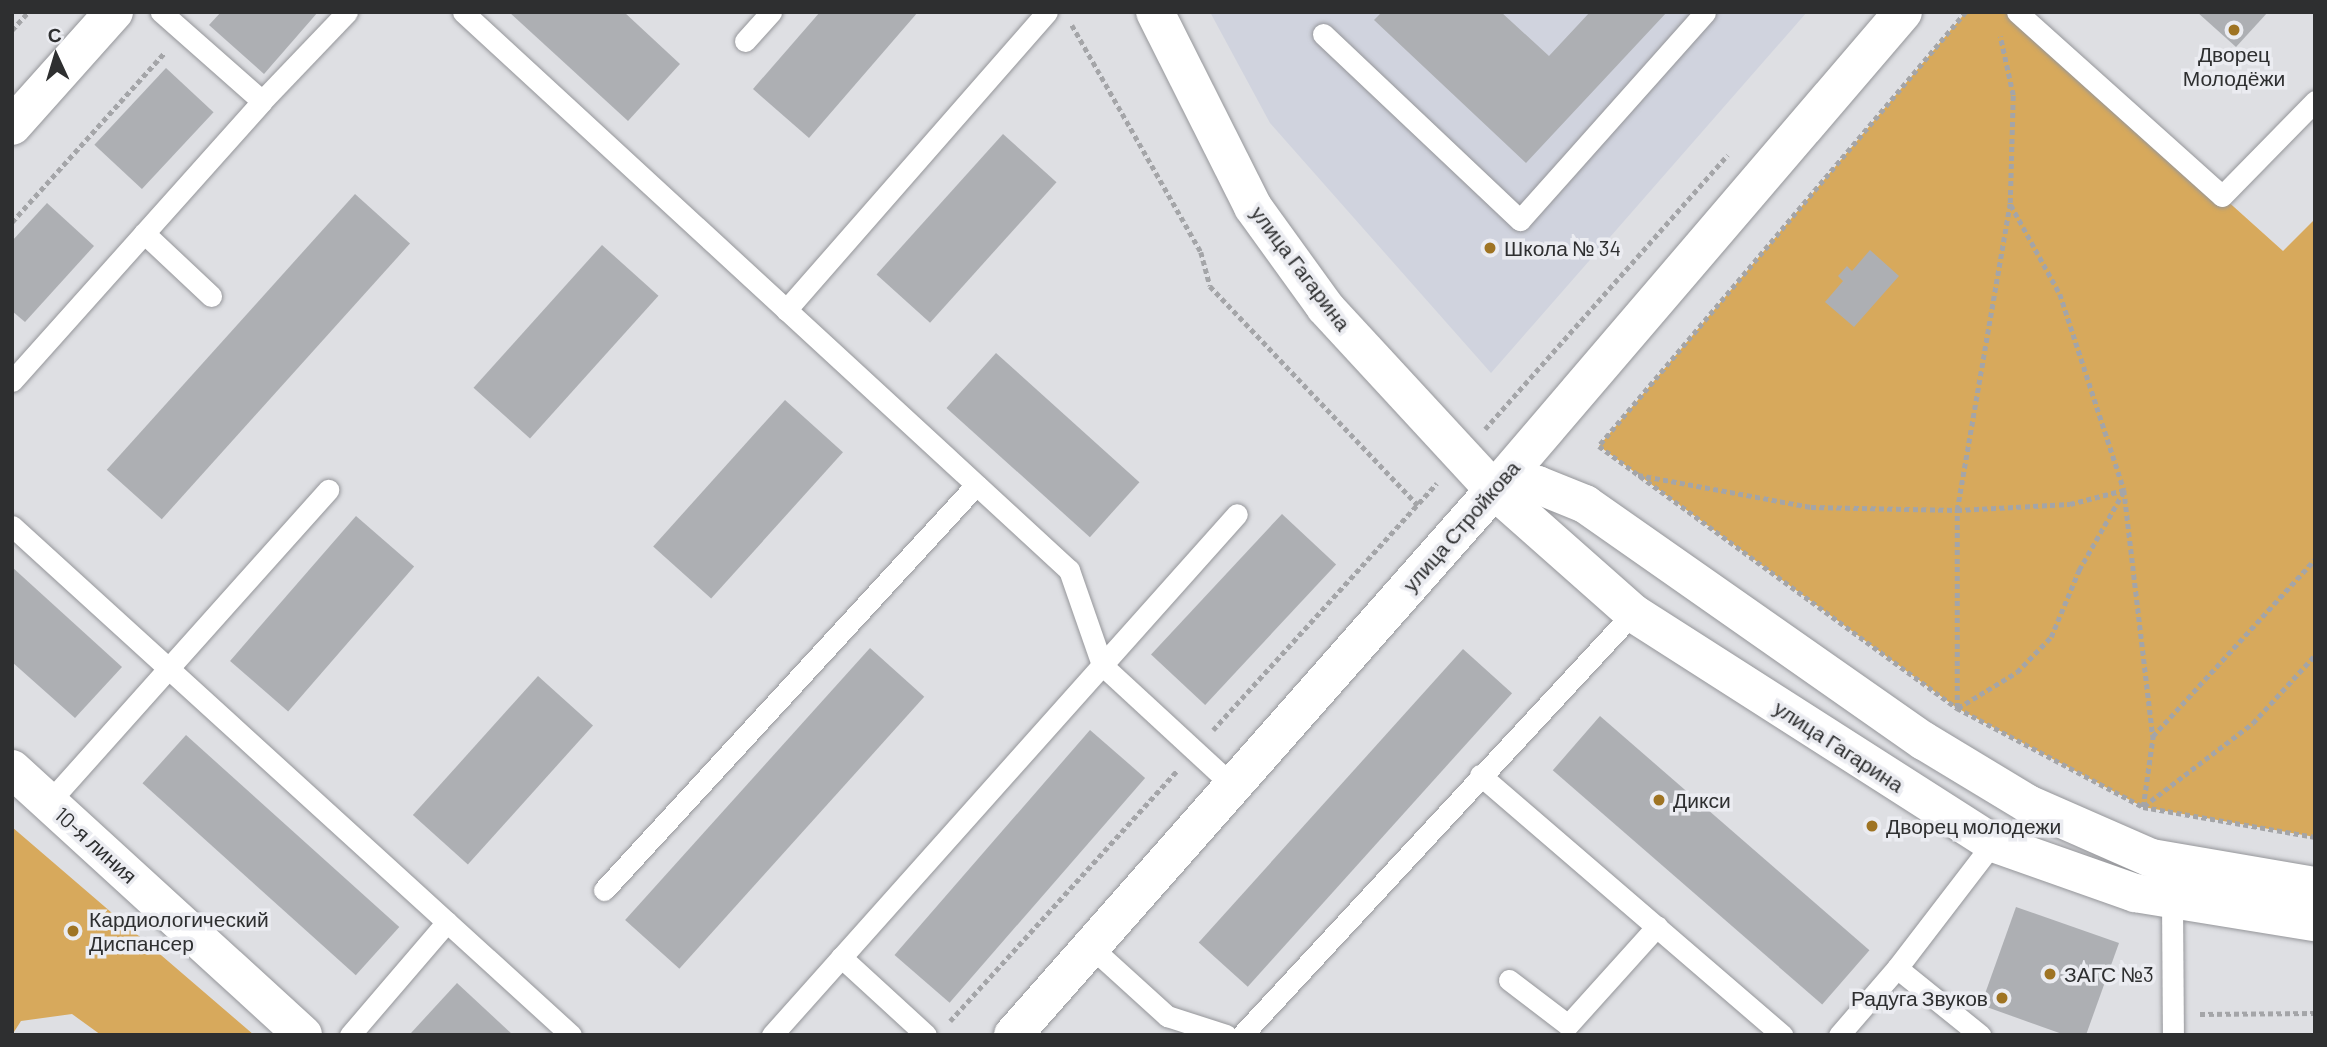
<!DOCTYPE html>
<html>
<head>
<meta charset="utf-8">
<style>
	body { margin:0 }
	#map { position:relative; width:2327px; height:1047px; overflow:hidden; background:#dedfe3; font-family:Barlow,sans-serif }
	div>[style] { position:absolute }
	.built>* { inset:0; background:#d0d3de }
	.green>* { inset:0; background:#d7a95c }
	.building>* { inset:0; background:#adafb3; transform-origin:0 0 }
	.path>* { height:4.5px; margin-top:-2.25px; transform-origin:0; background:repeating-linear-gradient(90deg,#a4a5a8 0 5px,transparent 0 8.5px) }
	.roads { filter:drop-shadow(0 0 2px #95969a) drop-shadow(0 0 2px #95969a) }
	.service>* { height:21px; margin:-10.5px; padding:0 10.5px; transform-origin:10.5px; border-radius:10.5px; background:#fff }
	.minor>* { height:38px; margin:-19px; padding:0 19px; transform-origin:19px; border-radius:19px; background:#fff }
	.tertiary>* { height:38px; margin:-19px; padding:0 19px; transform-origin:19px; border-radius:19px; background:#fff }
	.dots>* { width:19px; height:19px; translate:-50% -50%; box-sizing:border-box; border:4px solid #ebecf1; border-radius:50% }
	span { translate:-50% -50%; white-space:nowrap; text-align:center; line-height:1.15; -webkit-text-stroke:7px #ebecf1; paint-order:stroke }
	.poi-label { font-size:21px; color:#2e2f30 }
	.left { translate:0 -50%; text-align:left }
	.right { translate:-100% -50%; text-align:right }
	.street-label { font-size:21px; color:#2e2f30 }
	.frame { position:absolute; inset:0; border:14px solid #2e2f30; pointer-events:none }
	.north { position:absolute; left:21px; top:21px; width:70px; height:70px; -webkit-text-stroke:5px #ebecf1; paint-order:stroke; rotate:356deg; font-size:19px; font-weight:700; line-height:28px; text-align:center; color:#2e2f30 }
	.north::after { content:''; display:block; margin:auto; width:24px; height:32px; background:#2e2f30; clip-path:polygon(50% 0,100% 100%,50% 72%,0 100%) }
</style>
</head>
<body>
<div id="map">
	<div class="built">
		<i style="clip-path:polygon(1210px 12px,1807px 12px,1491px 373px,1270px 123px)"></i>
	</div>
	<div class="green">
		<i style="clip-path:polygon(1966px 12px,2017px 12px,2283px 251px,2315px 219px,2315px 837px,2143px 807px,1957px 708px,1599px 446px)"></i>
		<i style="clip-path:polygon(12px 827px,254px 1035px,101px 1035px,72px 1014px,21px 1021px,12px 1035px)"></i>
	</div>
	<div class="building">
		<i style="clip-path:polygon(221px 12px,318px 12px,264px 74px,209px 25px)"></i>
		<i style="clip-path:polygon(509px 12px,624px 12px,680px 64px,628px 121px)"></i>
		<i style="clip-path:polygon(820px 12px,918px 12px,809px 138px,753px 89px)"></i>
		<i style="clip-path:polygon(1382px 12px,1501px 12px,1549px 56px,1590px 12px,1667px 12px,1526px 163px,1374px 20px)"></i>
		<i style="clip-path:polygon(2197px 12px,2268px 12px,2236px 47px)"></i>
		<i style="left:166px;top:68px;width:65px;height:105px;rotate:43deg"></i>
		<i style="left:1003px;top:134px;width:72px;height:189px;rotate:42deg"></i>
		<i style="left:355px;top:194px;width:74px;height:371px;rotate:42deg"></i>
		<i style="clip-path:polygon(47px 203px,94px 246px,25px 322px,12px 311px,12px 241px)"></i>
		<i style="left:602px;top:245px;width:76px;height:192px;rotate:42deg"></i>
		<i style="clip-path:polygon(1870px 250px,1899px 276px,1854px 327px,1825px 302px,1843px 281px,1838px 276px,1847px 266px,1852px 271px)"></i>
		<i style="left:996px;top:353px;width:193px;height:74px;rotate:42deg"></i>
		<i style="left:785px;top:400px;width:78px;height:197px;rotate:42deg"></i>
		<i style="left:1282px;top:514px;width:74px;height:192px;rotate:43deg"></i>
		<i style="left:356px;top:516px;width:77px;height:192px;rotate:41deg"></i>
		<i style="clip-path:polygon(12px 567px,122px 667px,75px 718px,12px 662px)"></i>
		<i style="left:870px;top:648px;width:73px;height:366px;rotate:42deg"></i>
		<i style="left:1463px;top:649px;width:66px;height:395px;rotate:42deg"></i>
		<i style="left:538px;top:676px;width:74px;height:187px;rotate:42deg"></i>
		<i style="left:1600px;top:716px;width:357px;height:72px;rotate:41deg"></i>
		<i style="left:1090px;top:730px;width:73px;height:298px;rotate:41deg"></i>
		<i style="left:186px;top:735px;width:287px;height:65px;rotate:42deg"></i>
		<i style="clip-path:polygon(2016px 907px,2119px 943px,2086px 1035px,2065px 1035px,1981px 1005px)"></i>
		<i style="clip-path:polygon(457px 983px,513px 1035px,411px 1033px)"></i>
	</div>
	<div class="path">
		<i style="left:1966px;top:12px;width:568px;rotate:130.22deg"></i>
		<i style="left:1599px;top:446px;width:444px;rotate:36.2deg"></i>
		<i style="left:1957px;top:708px;width:211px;rotate:28deg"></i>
		<i style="left:2143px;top:807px;width:175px;rotate:9.9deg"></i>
		<i style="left:1072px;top:25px;width:261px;rotate:60.4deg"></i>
		<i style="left:1201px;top:252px;width:35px;rotate:75deg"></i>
		<i style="left:1210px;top:286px;width:302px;rotate:46.5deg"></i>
		<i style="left:12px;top:30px;width:24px;rotate:-48deg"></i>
		<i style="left:2011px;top:205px;width:102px;rotate:61.2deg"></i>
		<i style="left:2060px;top:294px;width:206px;rotate:71.9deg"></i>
		<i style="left:2124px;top:490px;width:248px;rotate:83.3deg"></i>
		<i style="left:12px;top:222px;width:227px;rotate:-48deg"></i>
		<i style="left:1485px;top:429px;width:366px;rotate:-48.5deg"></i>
		<i style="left:1638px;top:475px;width:176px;rotate:10.5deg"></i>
		<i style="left:1811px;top:507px;width:146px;rotate:1.2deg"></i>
		<i style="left:1957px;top:510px;width:113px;rotate:-3deg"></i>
		<i style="left:2070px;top:504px;width:56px;rotate:-14.5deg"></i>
		<i style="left:1957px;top:708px;width:198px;rotate:-90deg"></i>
		<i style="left:1957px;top:510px;width:312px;rotate:-80.2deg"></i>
		<i style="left:2010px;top:203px;width:108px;rotate:-88.4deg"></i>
		<i style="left:2013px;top:95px;width:60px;rotate:-102.4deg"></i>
		<i style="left:1958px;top:708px;width:69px;rotate:-31.4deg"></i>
		<i style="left:2017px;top:672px;width:49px;rotate:-45.8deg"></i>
		<i style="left:2051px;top:637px;width:73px;rotate:-67.3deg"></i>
		<i style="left:2079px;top:570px;width:91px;rotate:-60.3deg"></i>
		<i style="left:1213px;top:730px;width:333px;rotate:-47.8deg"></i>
		<i style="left:2144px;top:806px;width:137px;rotate:-37.3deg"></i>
		<i style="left:2253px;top:723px;width:92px;rotate:-47.6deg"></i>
		<i style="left:2143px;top:807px;width:72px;rotate:-82deg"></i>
		<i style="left:2153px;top:736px;width:240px;rotate:-47.5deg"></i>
		<i style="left:2200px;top:1014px;width:115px;rotate:-0.5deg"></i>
		<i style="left:950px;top:1021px;width:338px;rotate:-47.8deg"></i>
	</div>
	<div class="roads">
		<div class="service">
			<i style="left:463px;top:12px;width:824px;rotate:42.64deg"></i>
			<i style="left:1069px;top:570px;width:101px;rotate:70.8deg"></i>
			<i style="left:1102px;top:665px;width:178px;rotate:42.7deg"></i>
			<i style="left:2017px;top:12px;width:275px;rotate:41.9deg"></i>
			<i style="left:2222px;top:196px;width:133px;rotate:-45.6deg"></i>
			<i style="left:1323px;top:34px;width:271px;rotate:43.4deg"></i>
			<i style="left:1520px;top:220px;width:278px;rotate:-48.3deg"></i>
			<i style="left:745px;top:41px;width:39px;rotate:-48deg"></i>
			<i style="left:262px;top:101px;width:123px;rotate:-46.3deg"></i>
			<i style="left:144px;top:233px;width:92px;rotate:43.2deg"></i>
			<i style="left:786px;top:310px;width:396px;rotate:-48.8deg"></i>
			<i style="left:12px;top:381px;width:375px;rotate:-48.2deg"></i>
			<i style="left:262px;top:101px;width:135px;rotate:-138.6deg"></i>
			<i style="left:12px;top:526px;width:756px;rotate:42.32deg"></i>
			<i style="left:1480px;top:775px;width:399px;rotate:40.7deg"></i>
			<i style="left:49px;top:802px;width:419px;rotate:-48.2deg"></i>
			<i style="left:604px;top:890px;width:550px;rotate:-47.43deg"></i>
			<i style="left:2172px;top:901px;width:134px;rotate:89.6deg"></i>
			<i style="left:1091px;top:947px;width:103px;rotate:42.2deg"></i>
			<i style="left:1167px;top:1016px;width:62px;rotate:17.9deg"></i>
			<i style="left:841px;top:957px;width:115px;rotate:42.5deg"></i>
			<i style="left:1897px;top:968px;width:107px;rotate:38.9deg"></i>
			<i style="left:1509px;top:980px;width:74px;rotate:37.3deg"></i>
			<i style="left:1568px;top:1025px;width:133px;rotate:-48deg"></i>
			<i style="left:350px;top:1035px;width:149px;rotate:-49.4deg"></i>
			<i style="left:772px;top:1035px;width:698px;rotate:-48.25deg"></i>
			<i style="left:1242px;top:1035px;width:575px;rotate:-47.18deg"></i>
			<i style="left:1839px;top:1035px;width:89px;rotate:-49.1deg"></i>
			<i style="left:1897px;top:968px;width:158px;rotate:-52.5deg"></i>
		</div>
		<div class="minor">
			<i style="left:1494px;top:490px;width:629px;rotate:-49.45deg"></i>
			<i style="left:12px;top:769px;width:394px;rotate:42.4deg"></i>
		</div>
		<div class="tertiary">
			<i style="left:1155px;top:12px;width:218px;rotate:63.3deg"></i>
			<i style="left:1253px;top:207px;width:123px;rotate:54.2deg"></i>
			<i style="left:1325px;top:307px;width:249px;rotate:47.3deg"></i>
			<i style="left:1494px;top:490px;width:186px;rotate:41.5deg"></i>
			<i style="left:1633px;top:613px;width:427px;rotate:32.6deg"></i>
			<i style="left:1993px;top:843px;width:151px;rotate:19.4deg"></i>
			<i style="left:2135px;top:893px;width:182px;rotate:9.2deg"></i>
			<i style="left:12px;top:126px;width:153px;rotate:-48.2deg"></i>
			<i style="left:1494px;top:490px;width:44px;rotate:-6.5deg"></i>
			<i style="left:1538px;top:485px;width:51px;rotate:22deg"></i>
			<i style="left:1585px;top:504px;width:414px;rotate:35deg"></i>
			<i style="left:1924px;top:741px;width:122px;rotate:31.2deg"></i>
			<i style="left:2028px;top:804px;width:134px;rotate:23.7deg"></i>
			<i style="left:2151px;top:858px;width:166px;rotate:9.7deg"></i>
			<i style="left:1013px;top:1035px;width:727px;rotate:-48.57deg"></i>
		</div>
	</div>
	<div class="dots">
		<i style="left:2234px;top:30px;background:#9f7423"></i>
		<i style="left:1490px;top:248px;background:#9f7423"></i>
		<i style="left:1659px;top:800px;background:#9f7423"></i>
		<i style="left:1872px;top:826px;background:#9f7423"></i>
		<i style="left:73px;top:931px;background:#9f7423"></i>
		<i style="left:2050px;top:974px;background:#9f7423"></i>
		<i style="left:2002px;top:998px;background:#9f7423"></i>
	</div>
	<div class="poi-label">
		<span style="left:2234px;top:66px">Дворец<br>Молодёжи</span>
		<span class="left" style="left:1504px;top:248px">Школа № 34</span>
		<span class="left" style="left:1673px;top:800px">Дикси</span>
		<span class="left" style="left:1886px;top:826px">Дворец молодежи</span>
		<span class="left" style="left:89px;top:931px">Кардиологический<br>Диспансер</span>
		<span class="left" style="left:2064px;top:974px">ЗАГС №3</span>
		<span class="right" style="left:1988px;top:998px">Радуга Звуков</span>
	</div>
	<div class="street-label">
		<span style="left:1301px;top:268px;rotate:53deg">улица Гагарина</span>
		<span style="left:1461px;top:526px;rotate:-49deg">улица Стройкова</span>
		<span style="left:1839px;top:746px;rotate:33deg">улица Гагарина</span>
		<span style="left:96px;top:845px;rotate:42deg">10-я линия</span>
	</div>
	<div class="frame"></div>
	<div class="north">С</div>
</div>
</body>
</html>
